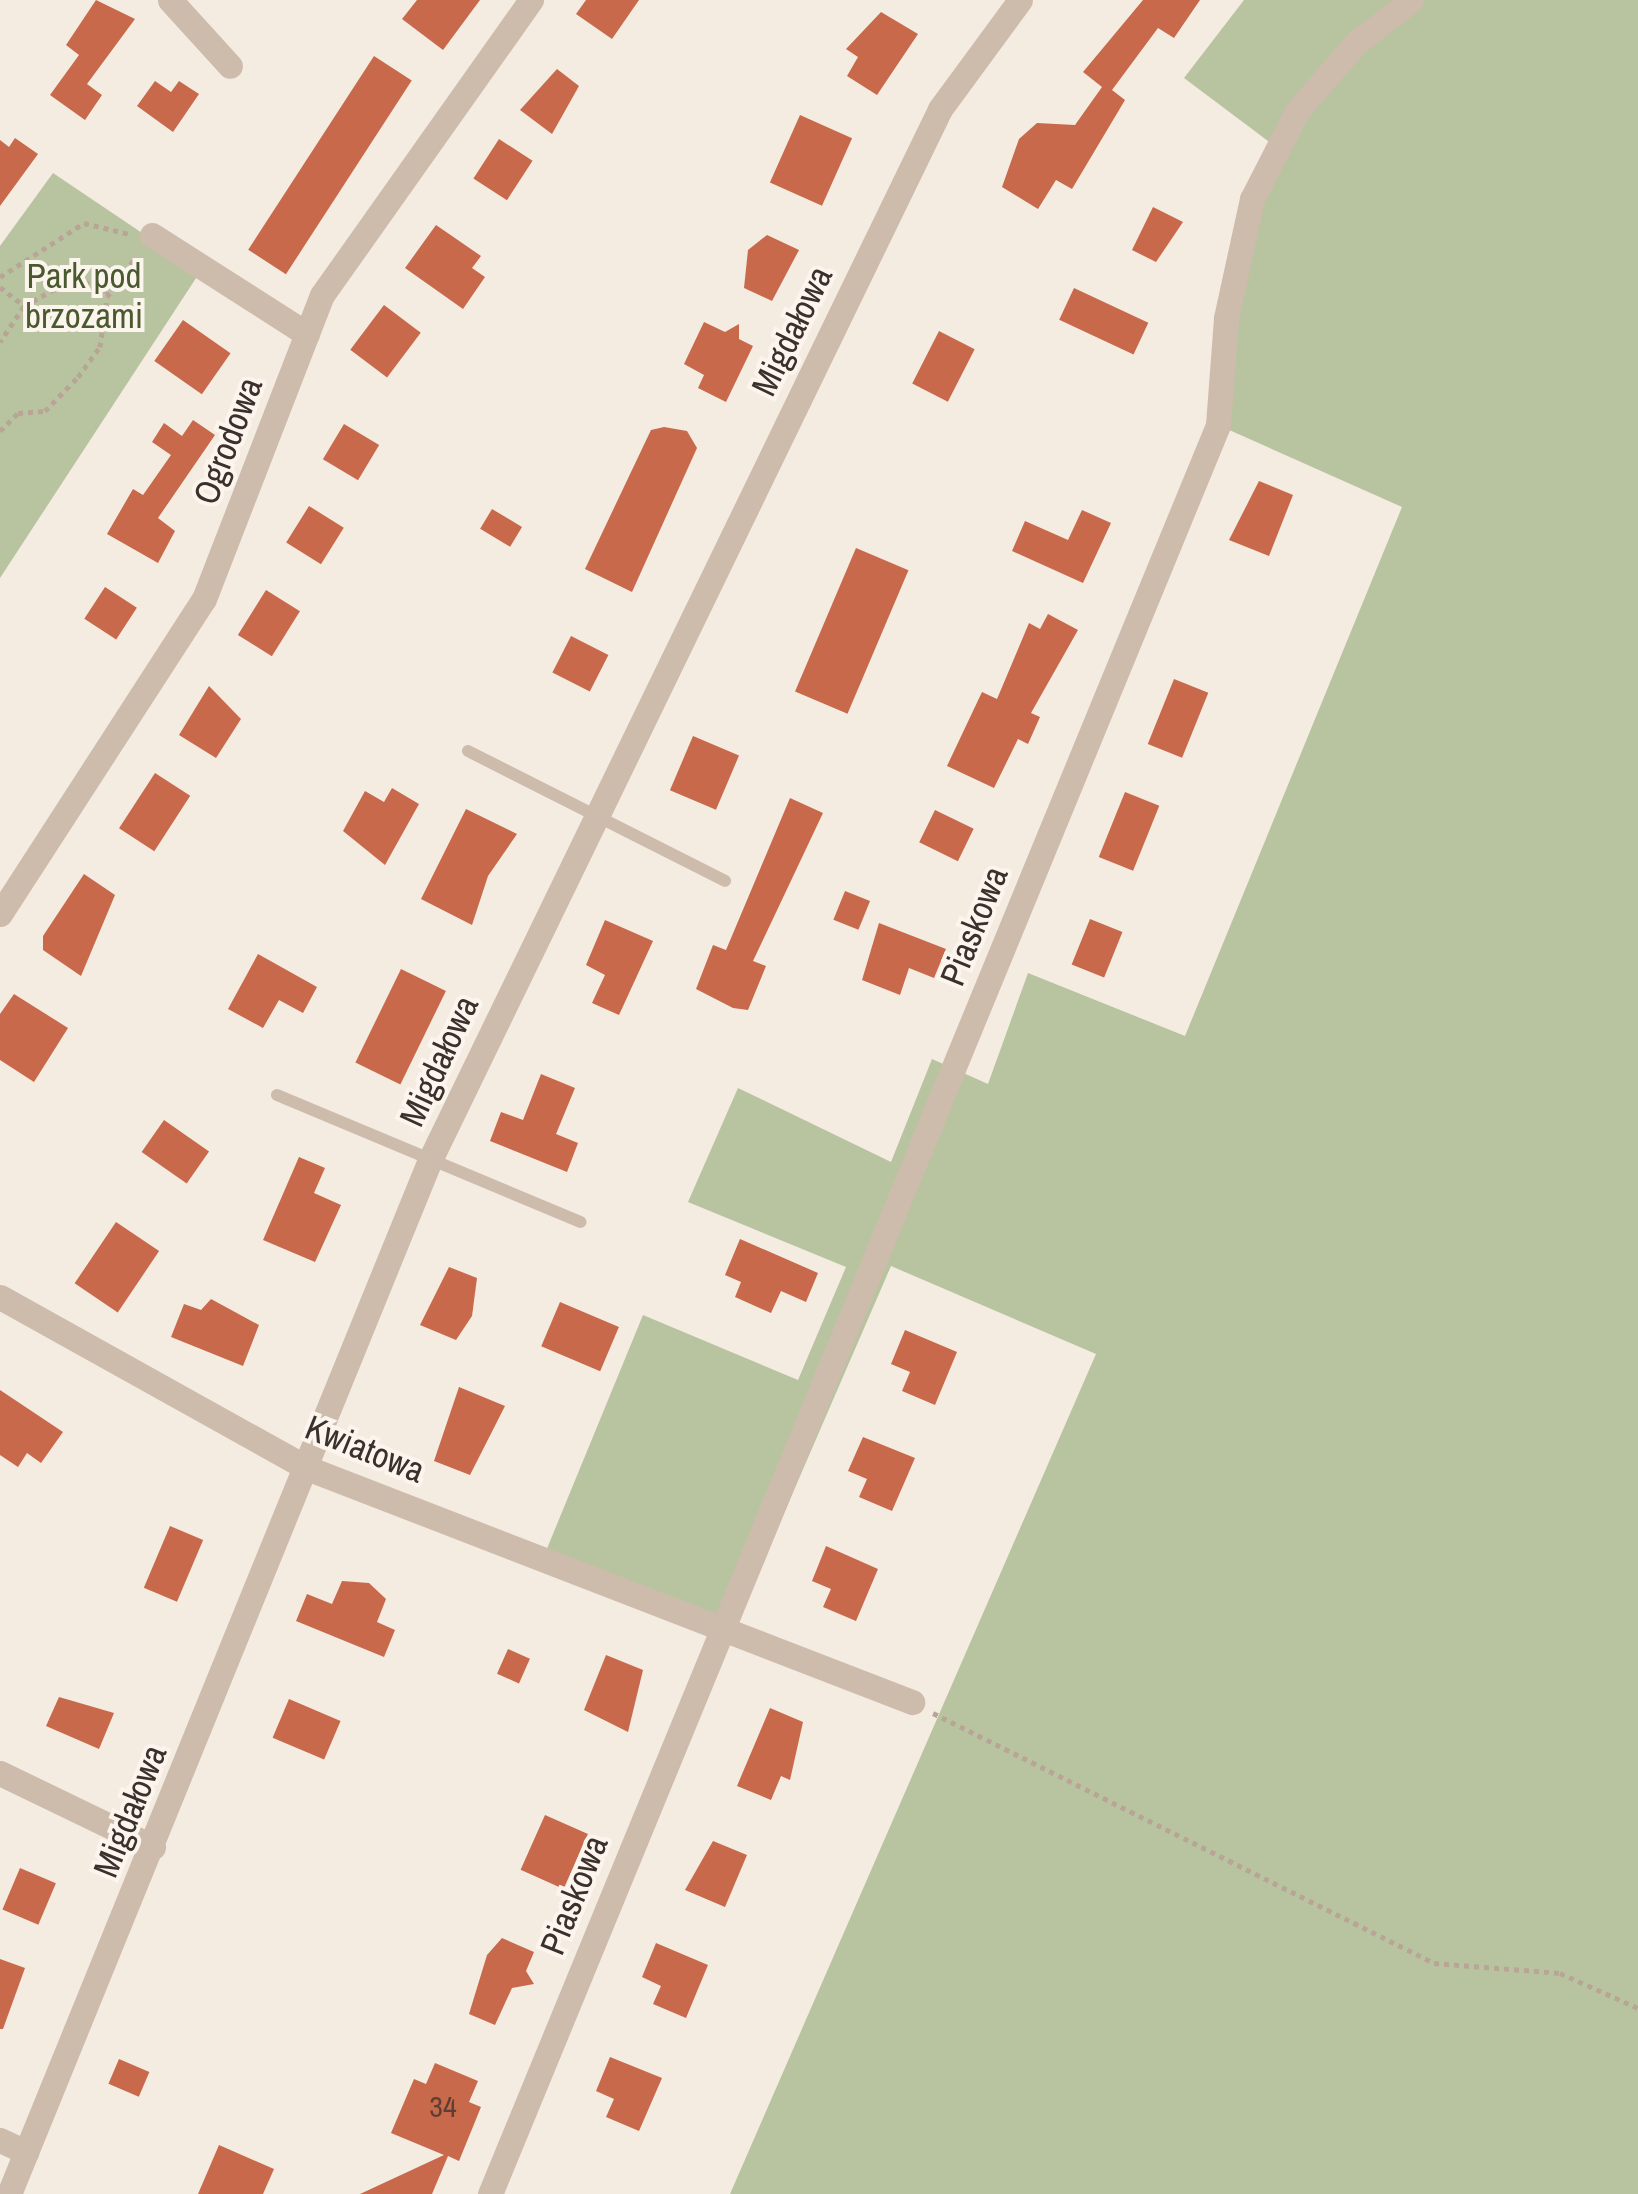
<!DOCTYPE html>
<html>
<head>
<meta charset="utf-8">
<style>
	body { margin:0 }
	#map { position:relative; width:1638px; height:2194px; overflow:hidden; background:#f4ebe1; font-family:"Archivo Narrow",sans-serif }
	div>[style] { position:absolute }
	.green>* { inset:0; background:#b8c4a0 }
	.building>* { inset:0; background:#c8694b; transform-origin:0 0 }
	.path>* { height:5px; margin-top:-2.5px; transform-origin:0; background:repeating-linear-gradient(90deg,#b9a596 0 5px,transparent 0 10px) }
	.service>* { height:12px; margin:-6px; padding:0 6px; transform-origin:6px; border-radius:6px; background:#cdbbac }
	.minor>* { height:25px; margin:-12.5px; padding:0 12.5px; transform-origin:12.5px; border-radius:12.5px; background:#cdbbac }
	span { translate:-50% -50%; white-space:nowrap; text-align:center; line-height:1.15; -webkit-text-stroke:8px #fbf5ee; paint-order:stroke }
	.number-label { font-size:30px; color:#5e3e33 }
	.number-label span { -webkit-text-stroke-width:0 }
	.park-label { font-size:35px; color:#4a5a2e }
	.street-label { font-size:35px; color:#3b302b }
</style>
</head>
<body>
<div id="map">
	<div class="green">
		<i style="clip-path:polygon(1244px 0,1638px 0,1638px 2194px,730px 2194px,1096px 1354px,891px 1266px,729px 1640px,539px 1568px,643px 1315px,798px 1380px,846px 1267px,688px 1202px,738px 1088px,891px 1162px,932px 1059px,988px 1084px,1028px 973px,1185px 1036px,1402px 507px,1218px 425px,1226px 318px,1276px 147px,1184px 78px)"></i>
		<i style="clip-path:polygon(53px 173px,200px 272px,0 578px,0 246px)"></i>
	</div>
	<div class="building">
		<i style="clip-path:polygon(96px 0,135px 19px,87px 84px,102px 95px,85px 120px,50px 95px,79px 55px,66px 45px)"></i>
		<i style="clip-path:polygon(417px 0,480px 0,443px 50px,402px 19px)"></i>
		<i style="clip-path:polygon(586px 0,639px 0,612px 39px,576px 14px)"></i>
		<i style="clip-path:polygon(1143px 0,1200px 0,1174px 38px,1158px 28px,1112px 90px,1125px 100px,1072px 189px,1056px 180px,1038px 209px,1002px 187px,1019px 139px,1037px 123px,1075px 125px,1102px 87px,1083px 72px)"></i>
		<i style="clip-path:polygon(881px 12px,918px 34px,877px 95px,847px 76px,858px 57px,846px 49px)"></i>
		<i style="left:374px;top:56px;width:45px;height:231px;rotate:33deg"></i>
		<i style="clip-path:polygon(557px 69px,579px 86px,552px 134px,520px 110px)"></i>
		<i style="clip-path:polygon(155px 81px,171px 92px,179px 81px,199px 94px,173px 132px,137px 106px)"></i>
		<i style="left:800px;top:115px;width:57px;height:74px;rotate:24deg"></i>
		<i style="clip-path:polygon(15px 138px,38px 154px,0 206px,0 140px,9px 147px)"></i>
		<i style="left:499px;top:139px;width:40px;height:47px;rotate:33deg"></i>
		<i style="clip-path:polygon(1153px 207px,1183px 222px,1156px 262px,1132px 250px)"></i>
		<i style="clip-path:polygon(436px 225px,481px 256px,472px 268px,485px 277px,463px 309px,405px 268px)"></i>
		<i style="clip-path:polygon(767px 235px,799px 250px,772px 301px,744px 288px,748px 250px)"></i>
		<i style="left:1074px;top:288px;width:82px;height:35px;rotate:25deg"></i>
		<i style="left:384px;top:305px;width:46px;height:56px;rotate:37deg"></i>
		<i style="left:183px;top:320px;width:58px;height:50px;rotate:35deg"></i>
		<i style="clip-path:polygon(704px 322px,725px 332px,739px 324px,739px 339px,753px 346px,726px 402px,698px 388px,704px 375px,684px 364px)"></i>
		<i style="left:939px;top:331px;width:40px;height:59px;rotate:27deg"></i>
		<i style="clip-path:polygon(193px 420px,215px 435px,158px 518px,175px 531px,158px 563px,107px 534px,133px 489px,143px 495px,171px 455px,152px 442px,164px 423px,182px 436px)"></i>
		<i style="left:344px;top:424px;width:41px;height:41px;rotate:31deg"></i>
		<i style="clip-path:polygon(664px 427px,687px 431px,697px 448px,632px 592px,585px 569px,651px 430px)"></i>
		<i style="clip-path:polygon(1259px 481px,1293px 495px,1269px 556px,1229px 540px)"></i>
		<i style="left:309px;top:506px;width:41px;height:43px;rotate:32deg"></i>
		<i style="left:492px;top:509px;width:35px;height:23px;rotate:31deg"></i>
		<i style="clip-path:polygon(1082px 510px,1111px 523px,1083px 583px,1012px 551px,1025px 521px,1068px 540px)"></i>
		<i style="left:856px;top:548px;width:57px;height:156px;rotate:23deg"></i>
		<i style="left:105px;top:587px;width:38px;height:38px;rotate:33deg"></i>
		<i style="left:266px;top:590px;width:40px;height:53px;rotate:32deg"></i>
		<i style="clip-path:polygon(1048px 614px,1078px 630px,1031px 713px,1040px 717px,1028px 744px,1018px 739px,994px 788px,947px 766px,982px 692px,997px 699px,1029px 623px,1040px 629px)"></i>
		<i style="left:571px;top:636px;width:42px;height:41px;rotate:27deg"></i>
		<i style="left:1174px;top:679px;width:37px;height:70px;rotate:22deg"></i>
		<i style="clip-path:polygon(209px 686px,241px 719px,216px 758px,179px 735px)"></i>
		<i style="left:693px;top:736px;width:50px;height:59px;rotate:23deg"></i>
		<i style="left:155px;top:773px;width:42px;height:66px;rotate:33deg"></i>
		<i style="clip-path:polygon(392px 788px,419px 804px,385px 865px,343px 831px,365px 791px,384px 802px)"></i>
		<i style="left:1125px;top:792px;width:37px;height:70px;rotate:22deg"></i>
		<i style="clip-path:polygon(790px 798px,823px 813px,753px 961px,766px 966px,748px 1010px,733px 1008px,696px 989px,713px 945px,726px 950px)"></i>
		<i style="clip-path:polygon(466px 809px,517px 834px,488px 876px,472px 925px,421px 899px)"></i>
		<i style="left:935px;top:810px;width:43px;height:36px;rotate:26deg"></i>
		<i style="clip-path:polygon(84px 874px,115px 895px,81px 976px,43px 950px,43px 936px)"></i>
		<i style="left:845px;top:891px;width:27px;height:31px;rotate:22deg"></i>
		<i style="left:1090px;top:919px;width:35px;height:49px;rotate:22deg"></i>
		<i style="clip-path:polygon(605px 920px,653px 941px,619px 1015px,592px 1003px,605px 975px,586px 965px)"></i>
		<i style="clip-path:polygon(879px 923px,946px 949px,934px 978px,909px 968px,900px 995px,862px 980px)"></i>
		<i style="clip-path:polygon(258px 954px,317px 987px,303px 1013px,279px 1000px,263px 1028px,228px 1009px)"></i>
		<i style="left:401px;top:969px;width:50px;height:104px;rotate:26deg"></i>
		<i style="clip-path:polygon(14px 994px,68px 1028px,34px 1082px,0 1060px,0 1014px)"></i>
		<i style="clip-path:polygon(541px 1074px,575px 1088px,556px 1134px,578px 1143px,567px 1172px,490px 1141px,501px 1112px,523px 1120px)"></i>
		<i style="left:164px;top:1120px;width:55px;height:39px;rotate:35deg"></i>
		<i style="clip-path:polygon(299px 1157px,325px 1168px,314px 1193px,341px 1205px,315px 1262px,263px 1240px)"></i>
		<i style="left:116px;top:1222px;width:52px;height:74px;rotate:34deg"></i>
		<i style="clip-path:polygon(740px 1239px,818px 1273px,806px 1302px,781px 1291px,771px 1313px,735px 1297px,741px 1282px,725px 1275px)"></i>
		<i style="clip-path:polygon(449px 1267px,477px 1278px,472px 1316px,456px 1340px,420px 1325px)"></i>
		<i style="clip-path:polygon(211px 1299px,259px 1325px,243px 1366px,171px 1337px,184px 1304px,201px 1310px)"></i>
		<i style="left:560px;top:1302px;width:64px;height:48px;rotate:23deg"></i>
		<i style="clip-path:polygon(905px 1330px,957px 1352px,935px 1405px,902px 1391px,910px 1372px,891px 1364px)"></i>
		<i style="clip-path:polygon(459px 1387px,505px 1406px,470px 1475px,434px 1461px)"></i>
		<i style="clip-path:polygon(0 1390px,63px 1432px,41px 1463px,27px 1453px,18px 1467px,0 1455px)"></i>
		<i style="clip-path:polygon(863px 1437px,915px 1458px,892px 1511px,859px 1497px,867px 1479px,848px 1471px)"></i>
		<i style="left:170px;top:1526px;width:36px;height:67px;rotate:23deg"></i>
		<i style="clip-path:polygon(826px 1546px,878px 1569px,856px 1621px,823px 1607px,831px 1589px,812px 1581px)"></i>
		<i style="clip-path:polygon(342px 1581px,369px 1583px,386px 1599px,377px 1622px,395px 1630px,384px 1657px,296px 1621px,307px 1594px,332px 1604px)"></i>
		<i style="left:508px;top:1649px;width:24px;height:27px;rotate:24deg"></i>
		<i style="clip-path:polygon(606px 1655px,643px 1670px,628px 1732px,584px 1710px)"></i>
		<i style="clip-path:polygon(59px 1697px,114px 1713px,99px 1749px,46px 1726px)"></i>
		<i style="left:289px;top:1699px;width:56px;height:42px;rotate:23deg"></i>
		<i style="clip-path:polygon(770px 1708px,803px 1722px,790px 1780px,781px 1776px,771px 1800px,737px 1786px)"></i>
		<i style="left:545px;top:1815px;width:47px;height:60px;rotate:24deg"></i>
		<i style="clip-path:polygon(713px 1841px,747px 1855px,725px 1907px,685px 1890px)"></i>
		<i style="left:20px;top:1868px;width:39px;height:45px;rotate:23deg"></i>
		<i style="clip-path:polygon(502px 1938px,534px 1952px,526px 1971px,534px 1984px,512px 1988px,495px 2025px,469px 2014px,487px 1955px)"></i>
		<i style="clip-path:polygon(656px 1943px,708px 1965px,686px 2018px,653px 2004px,661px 1986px,642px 1977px)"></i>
		<i style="clip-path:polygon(0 1959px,25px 1968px,3px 2029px,0 2029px)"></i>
		<i style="clip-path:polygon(610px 2057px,662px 2078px,639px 2131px,606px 2117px,614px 2099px,596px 2091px)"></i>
		<i style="left:119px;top:2059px;width:33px;height:27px;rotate:23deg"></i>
		<i style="clip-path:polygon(435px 2063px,478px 2081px,469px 2102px,481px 2107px,459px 2161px,448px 2156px,432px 2194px,360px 2194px,444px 2155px,391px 2133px,414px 2079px,426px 2084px)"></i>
		<i style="clip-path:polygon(219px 2145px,274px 2169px,263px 2194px,198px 2194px)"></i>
	</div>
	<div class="path">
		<i style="left:0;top:277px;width:100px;rotate:-32.7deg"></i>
		<i style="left:84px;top:223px;width:46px;rotate:13.7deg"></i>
		<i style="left:0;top:287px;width:31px;rotate:38deg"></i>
		<i style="left:24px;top:306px;width:43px;rotate:123.7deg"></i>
		<i style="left:24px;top:306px;width:58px;rotate:-28.8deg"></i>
		<i style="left:75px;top:278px;width:38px;rotate:22deg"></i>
		<i style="left:0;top:431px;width:25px;rotate:-45deg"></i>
		<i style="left:18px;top:413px;width:27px;rotate:-4deg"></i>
		<i style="left:45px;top:411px;width:47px;rotate:-45.9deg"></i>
		<i style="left:78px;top:377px;width:37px;rotate:-54deg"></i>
		<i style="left:100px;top:347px;width:50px;rotate:-82deg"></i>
		<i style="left:107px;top:297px;width:49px;rotate:-54.1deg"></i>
		<i style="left:933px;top:1713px;width:560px;rotate:26.52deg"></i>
		<i style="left:1434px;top:1963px;width:126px;rotate:4.5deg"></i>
		<i style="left:1560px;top:1973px;width:85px;rotate:24.2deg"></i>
	</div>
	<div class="service">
		<i style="left:468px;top:751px;width:288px;rotate:26.8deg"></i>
		<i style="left:277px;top:1095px;width:329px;rotate:22.7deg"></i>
	</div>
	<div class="minor">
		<i style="left:170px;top:0;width:89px;rotate:47.7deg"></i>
		<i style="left:152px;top:235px;width:184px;rotate:32.6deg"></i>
		<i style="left:0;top:914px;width:375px;rotate:-57.1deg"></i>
		<i style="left:204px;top:599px;width:326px;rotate:-68.8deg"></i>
		<i style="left:322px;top:295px;width:362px;rotate:-54.7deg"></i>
		<i style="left:0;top:1297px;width:351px;rotate:29.1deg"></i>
		<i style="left:307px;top:1468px;width:649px;rotate:21.15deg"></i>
		<i style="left:0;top:1773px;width:170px;rotate:25.8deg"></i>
		<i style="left:0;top:2140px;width:29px;rotate:25deg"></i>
		<i style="left:9px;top:2194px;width:1114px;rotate:-67.85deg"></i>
		<i style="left:429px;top:1162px;width:1170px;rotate:-64.11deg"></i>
		<i style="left:940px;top:109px;width:135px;rotate:-53.7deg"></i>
		<i style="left:490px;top:2194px;width:1913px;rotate:-67.63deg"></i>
		<i style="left:1218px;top:425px;width:107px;rotate:-85.7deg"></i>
		<i style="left:1226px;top:318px;width:122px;rotate:-77.7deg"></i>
		<i style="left:1252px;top:199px;width:99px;rotate:-62.9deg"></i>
		<i style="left:1297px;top:111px;width:90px;rotate:-49.1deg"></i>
		<i style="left:1356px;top:43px;width:70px;rotate:-38deg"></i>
	</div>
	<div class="number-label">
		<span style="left:443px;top:2106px">34</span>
	</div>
	<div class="park-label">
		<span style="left:84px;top:296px">Park pod<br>brzozami</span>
	</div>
	<div class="street-label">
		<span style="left:792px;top:331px;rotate:-64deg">Migdałowa</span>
		<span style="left:228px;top:441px;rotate:-69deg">Ogrodowa</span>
		<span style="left:974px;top:926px;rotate:-68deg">Piaskowa</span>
		<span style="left:439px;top:1061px;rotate:-65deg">Migdałowa</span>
		<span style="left:365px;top:1449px;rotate:22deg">Kwiatowa</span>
		<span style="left:130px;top:1811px;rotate:-68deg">Migdałowa</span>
		<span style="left:574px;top:1895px;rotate:-68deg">Piaskowa</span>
	</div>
</div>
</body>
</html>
